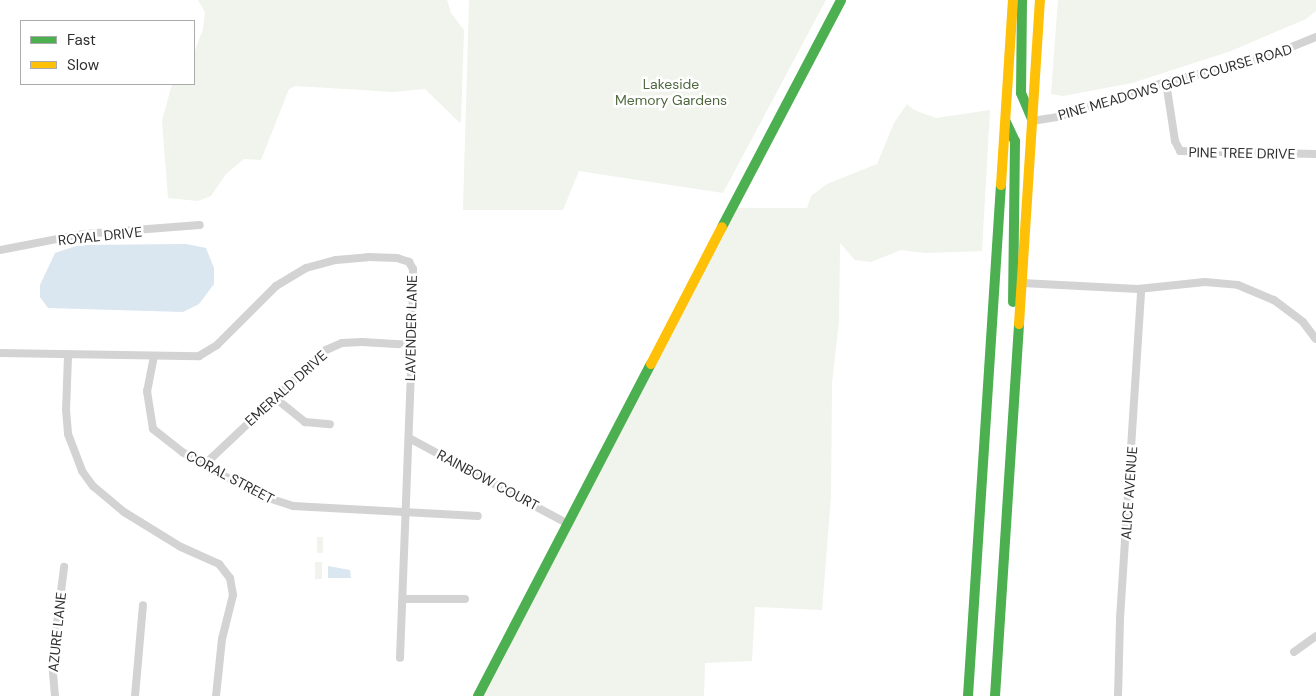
<!DOCTYPE html>
<html>
<head>
<meta charset="utf-8">
<style>
	body { margin:0 }
	#map { position:relative; width:1316px; height:696px; overflow:hidden; background:#fff; font-family:"DM Sans",sans-serif }
	div>[style] { position:absolute }
	.green>* { inset:0; background:#f0f4ec; transform-origin:0 0 }
	.water>* { inset:0; background:#dae6f0 }
	.street>* { height:8px; margin:-4px; padding:0 4px; transform-origin:4px; border-radius:4px; background:#d3d3d3 }
	.fast>* { height:10px; margin:-5px; padding:0 5px; transform-origin:5px; border-radius:5px; background:#4caf50 }
	.slow>* { height:10px; margin:-5px; padding:0 5px; transform-origin:5px; border-radius:5px; background:#ffc107 }
	span { translate:-50% -50%; white-space:nowrap; text-align:center; line-height:1.15; -webkit-text-stroke:5px #fff; paint-order:stroke }
	.street-label { font-size:14px; color:#2e2e2e }
	.park-label { font-size:14px; color:#4e683e }
	.legend { position:absolute; left:20px; top:20px; width:175px; height:65px; box-sizing:border-box; background:#fff; border:1px solid #ababab; margin:0; padding:6px 9px; list-style:none; font-size:15px; color:#2e2e2e }
	.legend li { display:flex; align-items:center; gap:10px; height:25px }
	.legend b { width:25px; border:1px solid #ababab }
</style>
</head>
<body>
<div id="map">
	<div class="green">
		<i style="clip-path:polygon(198px 0,447px 0,451px 13px,464px 30px,461px 121px,460px 123px,425px 89px,393px 92px,296px 86px,289px 89px,261px 160px,244px 159px,226px 174px,211px 196px,198px 201px,168px 198px,162px 121px,172px 84px,194px 84px,194px 53px,203px 29px,205px 12px)"></i>
		<i style="clip-path:polygon(469px 0,826px 0,723px 193px,579px 171px,563px 210px,463px 210px)"></i>
		<i style="clip-path:polygon(1058px 0,1316px 0,1316px 11px,1306px 19px,1231px 51px,1132px 83px,1063px 96px,1051px 94px)"></i>
		<i style="clip-path:polygon(907px 104px,914px 110px,936px 118px,990px 110px,982px 251px,925px 253px,901px 250px,871px 262px,855px 260px,840px 243px,839px 322px,832px 383px,831px 497px,822px 610px,755px 607px,752px 661px,705px 663px,704px 696px,484px 696px,736px 208px,807px 208px,811px 196px,827px 184px,877px 164px,894px 123px)"></i>
		<i style="left:317px;top:537px;width:6px;height:16px"></i>
		<i style="left:315px;top:562px;width:7px;height:17px"></i>
	</div>
	<div class="water">
		<i style="clip-path:polygon(186px 244px,206px 248px,214px 268px,214px 284px,199px 304px,183px 312px,48px 308px,40px 297px,40px 285px,55px 253px,79px 245px)"></i>
		<i style="clip-path:polygon(328px 566px,350px 570px,351px 578px,328px 578px)"></i>
	</div>
	<div class="street">
		<i style="left:1166px;top:82px;width:60px;rotate:81.3deg"></i>
		<i style="left:1175px;top:141px;width:11px;rotate:63deg"></i>
		<i style="left:1180px;top:151px;width:136px;rotate:1.3deg"></i>
		<i style="left:1032px;top:121px;width:25px;rotate:-9deg"></i>
		<i style="left:1057px;top:117px;width:114px;rotate:-17.8deg"></i>
		<i style="left:1166px;top:82px;width:104px;rotate:-13.9deg"></i>
		<i style="left:1267px;top:57px;width:53px;rotate:-22.2deg"></i>
		<i style="left:0;top:250px;width:85px;rotate:-10.9deg"></i>
		<i style="left:83px;top:234px;width:117px;rotate:-4.4deg"></i>
		<i style="left:1022px;top:283px;width:116px;rotate:3deg"></i>
		<i style="left:1138px;top:289px;width:67px;rotate:-6deg"></i>
		<i style="left:1205px;top:282px;width:33px;rotate:5deg"></i>
		<i style="left:1238px;top:285px;width:39px;rotate:23deg"></i>
		<i style="left:1274px;top:300px;width:36px;rotate:37deg"></i>
		<i style="left:1303px;top:322px;width:21px;rotate:53deg"></i>
		<i style="left:0;top:353px;width:199px;rotate:0.9deg"></i>
		<i style="left:199px;top:356px;width:21px;rotate:-31deg"></i>
		<i style="left:217px;top:345px;width:83px;rotate:-45deg"></i>
		<i style="left:276px;top:286px;width:35px;rotate:-31deg"></i>
		<i style="left:306px;top:268px;width:31px;rotate:-15deg"></i>
		<i style="left:336px;top:260px;width:32px;rotate:-5deg"></i>
		<i style="left:368px;top:257px;width:29px;rotate:2deg"></i>
		<i style="left:397px;top:258px;width:13px;rotate:18deg"></i>
		<i style="left:409px;top:262px;width:8px;rotate:60deg"></i>
		<i style="left:413px;top:269px;width:76px;rotate:90.8deg"></i>
		<i style="left:412px;top:345px;width:313px;rotate:92.2deg"></i>
		<i style="left:68px;top:356px;width:54px;rotate:92.1deg"></i>
		<i style="left:66px;top:410px;width:24px;rotate:85deg"></i>
		<i style="left:68px;top:434px;width:40px;rotate:69deg"></i>
		<i style="left:82px;top:471px;width:19px;rotate:54deg"></i>
		<i style="left:93px;top:486px;width:40px;rotate:40deg"></i>
		<i style="left:124px;top:512px;width:67px;rotate:31.6deg"></i>
		<i style="left:181px;top:547px;width:42px;rotate:24.1deg"></i>
		<i style="left:219px;top:564px;width:18px;rotate:52deg"></i>
		<i style="left:230px;top:578px;width:17px;rotate:80deg"></i>
		<i style="left:233px;top:595px;width:45px;rotate:104deg"></i>
		<i style="left:222px;top:639px;width:57px;rotate:96deg"></i>
		<i style="left:154px;top:356px;width:36px;rotate:101deg"></i>
		<i style="left:147px;top:391px;width:38px;rotate:81deg"></i>
		<i style="left:153px;top:429px;width:37px;rotate:38deg"></i>
		<i style="left:182px;top:452px;width:85px;rotate:29.6deg"></i>
		<i style="left:256px;top:494px;width:39px;rotate:18deg"></i>
		<i style="left:293px;top:506px;width:185px;rotate:3.1deg"></i>
		<i style="left:274px;top:397px;width:40px;rotate:39deg"></i>
		<i style="left:305px;top:422px;width:25px;rotate:5deg"></i>
		<i style="left:409px;top:438px;width:181px;rotate:28.4deg"></i>
		<i style="left:204px;top:465px;width:168px;rotate:-43.3deg"></i>
		<i style="left:326px;top:350px;width:17px;rotate:-24deg"></i>
		<i style="left:342px;top:343px;width:20px;rotate:-3deg"></i>
		<i style="left:362px;top:342px;width:50px;rotate:3.4deg"></i>
		<i style="left:404px;top:599px;width:61px"></i>
		<i style="left:1294px;top:652px;width:27px;rotate:-36deg"></i>
		<i style="left:55px;top:696px;width:32px;rotate:-95deg"></i>
		<i style="left:52px;top:664px;width:98px;rotate:-82.9deg"></i>
		<i style="left:135px;top:696px;width:91px;rotate:-85deg"></i>
		<i style="left:1118px;top:696px;width:78px;rotate:-88.5deg"></i>
		<i style="left:1120px;top:618px;width:330px;rotate:-86.3deg"></i>
	</div>
	<div class="fast">
		<i style="left:1022px;top:0;width:93px;rotate:90.6deg"></i>
		<i style="left:1021px;top:93px;width:28px;rotate:67deg"></i>
		<i style="left:1006px;top:122px;width:21px;rotate:65deg"></i>
		<i style="left:1015px;top:141px;width:161px;rotate:90.7deg"></i>
		<i style="left:722px;top:227px;width:256px;rotate:-62.3deg"></i>
		<i style="left:478px;top:696px;width:374px;rotate:-62.5deg"></i>
		<i style="left:968px;top:696px;width:512px;rotate:-86.31deg"></i>
		<i style="left:995px;top:696px;width:373px;rotate:-86.3deg"></i>
	</div>
	<div class="slow">
		<i style="left:1001px;top:185px;width:185px;rotate:-86.3deg"></i>
		<i style="left:1019px;top:324px;width:325px;rotate:-86.3deg"></i>
		<i style="left:651px;top:364px;width:154px;rotate:-62.6deg"></i>
	</div>
	<div class="street-label">
		<span style="left:1175px;top:82px;rotate:-16deg">PINE MEADOWS GOLF COURSE ROAD</span>
		<span style="left:1242px;top:153px;rotate:1deg">PINE TREE DRIVE</span>
		<span style="left:100px;top:236px;rotate:-6deg">ROYAL DRIVE</span>
		<span style="left:411px;top:328px;rotate:-89deg">LAVENDER LANE</span>
		<span style="left:286px;top:388px;rotate:-42deg">EMERALD DRIVE</span>
		<span style="left:230px;top:477px;rotate:28deg">CORAL STREET</span>
		<span style="left:488px;top:480px;rotate:28deg">RAINBOW COURT</span>
		<span style="left:1129px;top:493px;rotate:-86deg">ALICE AVENUE</span>
		<span style="left:57px;top:632px;rotate:-84deg">AZURE LANE</span>
	</div>
	<div class="park-label">
		<span style="left:671px;top:92px">Lakeside<br>Memory Gardens</span>
	</div>
	<ul class="legend">
	<li><b style="height:6px;background:#4caf50"></b>Fast</li>
	<li><b style="height:6px;background:#ffc107"></b>Slow</li>
	</ul>
</div>
</body>
</html>
